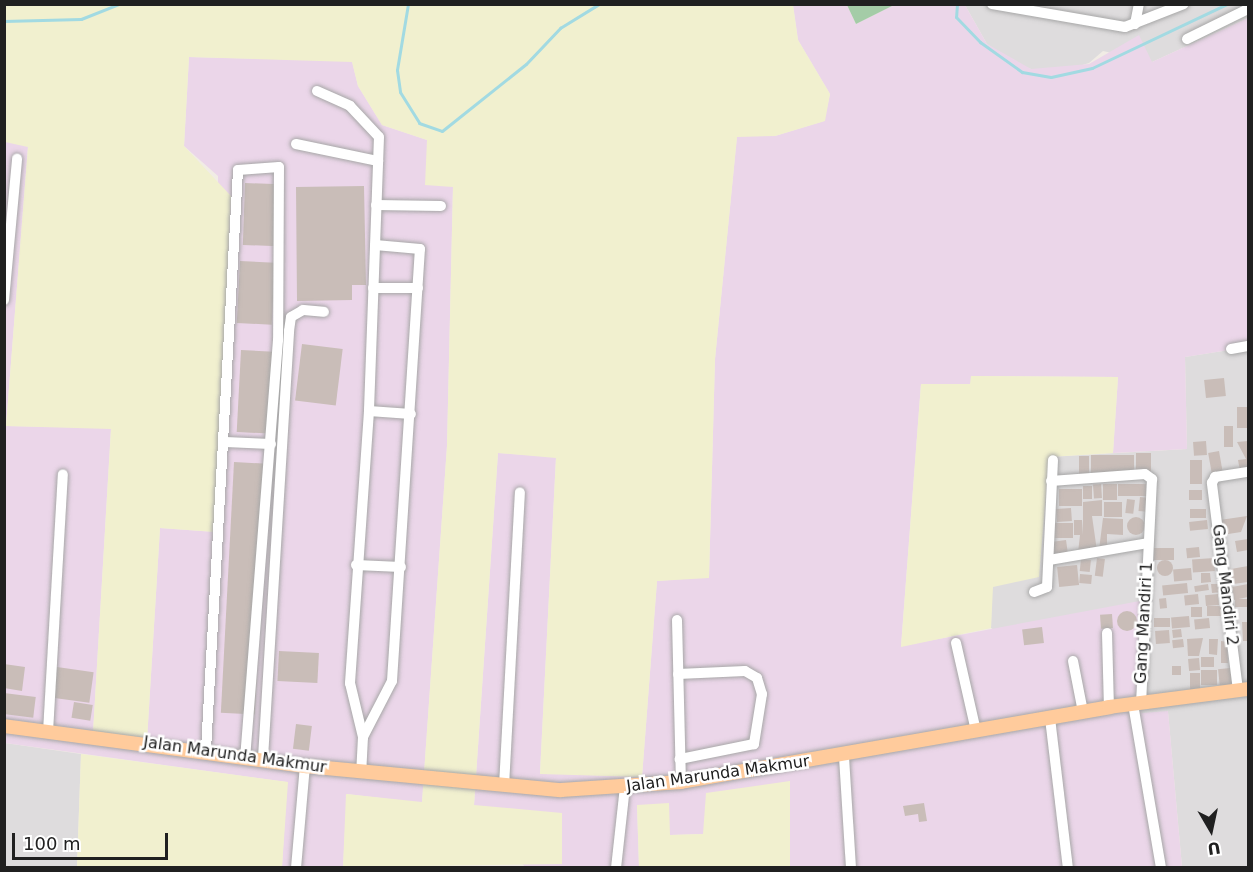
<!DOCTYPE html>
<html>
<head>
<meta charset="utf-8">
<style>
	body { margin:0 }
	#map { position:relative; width:1253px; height:872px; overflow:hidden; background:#f1ece5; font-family:"DejaVu Sans",sans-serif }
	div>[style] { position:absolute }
	.residential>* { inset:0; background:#dedcdd }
	.industrial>* { inset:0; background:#ebd6e9 }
	.farmland>* { inset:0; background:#f1f0cf }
	.cemetery>* { inset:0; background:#a4cca7 }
	.stream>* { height:3px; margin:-1.5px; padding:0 1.5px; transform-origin:1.5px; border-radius:1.5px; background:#a2dae2 }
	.building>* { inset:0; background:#c9bdb8; transform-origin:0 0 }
	.round { border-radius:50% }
	.roads { filter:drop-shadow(0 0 2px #a7a7a7) drop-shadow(0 0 2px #a7a7a7) }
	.minor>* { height:10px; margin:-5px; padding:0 5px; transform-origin:5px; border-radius:5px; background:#fff }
	.major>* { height:14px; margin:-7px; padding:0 7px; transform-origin:7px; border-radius:7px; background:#ffcb9c }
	span { translate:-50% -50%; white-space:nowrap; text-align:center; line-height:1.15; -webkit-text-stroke:5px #fff; paint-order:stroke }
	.street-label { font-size:16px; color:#202020 }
	.frame { position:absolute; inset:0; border:6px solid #202020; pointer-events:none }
	.north { position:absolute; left:1181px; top:800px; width:60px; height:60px; -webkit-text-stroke:4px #fff; paint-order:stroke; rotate:171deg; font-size:16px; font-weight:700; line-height:24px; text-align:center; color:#202020 }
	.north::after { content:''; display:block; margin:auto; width:21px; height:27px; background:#202020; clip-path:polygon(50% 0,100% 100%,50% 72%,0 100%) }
	.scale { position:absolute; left:12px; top:833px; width:156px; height:27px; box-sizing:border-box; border:3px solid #202020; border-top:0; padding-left:8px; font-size:18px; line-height:21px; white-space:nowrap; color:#202020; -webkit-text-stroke:4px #fff; paint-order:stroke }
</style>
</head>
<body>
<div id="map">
	<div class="residential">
		<i style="clip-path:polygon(1248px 4px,1248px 18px,1152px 62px,1103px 51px,1089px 63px,1066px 70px,1031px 69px,1012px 61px,987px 44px,965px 5px)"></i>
		<i style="clip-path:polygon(1248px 347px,1248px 867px,1182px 867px,1168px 712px,1141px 714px,991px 628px,992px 587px,1049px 457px,1187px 449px,1185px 357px)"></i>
		<i style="clip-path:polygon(5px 743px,81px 754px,77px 867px,5px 868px)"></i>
	</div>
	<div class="industrial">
		<i style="clip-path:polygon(793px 5px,847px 5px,856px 24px,894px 5px,965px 5px,987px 44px,1031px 69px,1089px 64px,1139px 35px,1152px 62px,1248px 18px,1248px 347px,1185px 357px,1187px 449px,1113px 453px,1118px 377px,971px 376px,971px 385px,921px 384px,901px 646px,1145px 600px,1142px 713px,1168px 711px,1182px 867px,790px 867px,790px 781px,704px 834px,670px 835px,637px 805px,639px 867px,525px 867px,474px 806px,498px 453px,556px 457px,540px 773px,642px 777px,657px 581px,709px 577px,715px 359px,737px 136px,775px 136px,824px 121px,830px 94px,798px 40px)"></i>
		<i style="clip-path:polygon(189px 57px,352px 61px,358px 86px,382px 125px,427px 140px,453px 186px,447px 446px,422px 803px,347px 794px,343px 867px,282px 867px,287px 782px,5px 743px,5px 141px,28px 146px,6px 426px,111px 428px,93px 733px,147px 740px,160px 528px,215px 532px,218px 176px,184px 146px)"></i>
	</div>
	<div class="farmland">
		<i style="clip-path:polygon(5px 5px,793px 5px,798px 40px,830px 94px,825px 121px,775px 136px,737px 137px,715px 359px,709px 578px,657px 581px,642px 777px,540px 774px,556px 458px,498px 453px,474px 805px,562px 813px,562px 864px,343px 867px,346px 794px,422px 802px,447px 446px,453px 187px,425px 185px,427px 140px,382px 125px,358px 86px,352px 62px,189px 57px,184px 146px,231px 196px,216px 532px,160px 528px,147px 740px,93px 733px,111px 429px,6px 426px,28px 147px,5px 142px)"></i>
		<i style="clip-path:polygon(971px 376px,1118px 377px,1113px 453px,1049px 457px,1039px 577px,993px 587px,991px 628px,901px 647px,921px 384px,970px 384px)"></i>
		<i style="clip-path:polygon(81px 754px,288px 782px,282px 867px,77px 867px)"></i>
		<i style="clip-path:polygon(790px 781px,790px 867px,639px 867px,637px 805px,669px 803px,670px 835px,703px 834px,706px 793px)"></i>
	</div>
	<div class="cemetery">
		<i style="clip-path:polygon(847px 5px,894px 5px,856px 24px)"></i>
	</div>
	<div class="stream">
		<i style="left:408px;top:4px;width:67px;rotate:99.5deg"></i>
		<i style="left:397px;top:70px;width:22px;rotate:82deg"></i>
		<i style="left:400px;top:92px;width:36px;rotate:58deg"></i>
		<i style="left:419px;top:123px;width:24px;rotate:19deg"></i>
		<i style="left:442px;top:131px;width:107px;rotate:-38.6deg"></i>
		<i style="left:526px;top:64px;width:50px;rotate:-46.6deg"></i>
		<i style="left:560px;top:28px;width:46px;rotate:-31.6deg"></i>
		<i style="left:957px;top:4px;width:13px;rotate:94deg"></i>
		<i style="left:956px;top:17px;width:35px;rotate:46deg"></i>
		<i style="left:980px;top:42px;width:52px;rotate:35.5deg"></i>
		<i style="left:1022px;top:72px;width:29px;rotate:10deg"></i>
		<i style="left:1051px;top:77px;width:42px;rotate:-12.4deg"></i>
		<i style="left:1092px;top:68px;width:149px;rotate:-25.4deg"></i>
		<i style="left:4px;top:21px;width:77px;rotate:-1.5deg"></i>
		<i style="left:81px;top:19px;width:41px;rotate:-21.5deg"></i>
	</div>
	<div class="building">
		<i style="left:245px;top:183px;width:35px;height:62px;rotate:2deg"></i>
		<i style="clip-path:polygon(364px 186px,366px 285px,352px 285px,352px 300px,297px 301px,296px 187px)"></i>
		<i style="left:240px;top:261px;width:35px;height:62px;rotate:3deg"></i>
		<i style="left:302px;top:344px;width:41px;height:57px;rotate:7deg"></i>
		<i style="left:241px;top:350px;width:33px;height:82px;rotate:3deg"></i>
		<i style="left:1224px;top:378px;width:18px;height:20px;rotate:84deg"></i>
		<i style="left:1248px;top:407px;width:21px;height:11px;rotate:90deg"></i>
		<i style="left:1224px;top:426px;width:9px;height:21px"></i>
		<i style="left:1206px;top:441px;width:14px;height:13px;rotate:86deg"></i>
		<i style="clip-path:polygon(1248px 441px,1248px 470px,1240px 471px,1238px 460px,1246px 459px,1237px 442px)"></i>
		<i style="left:1219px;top:451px;width:22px;height:11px;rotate:80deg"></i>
		<i style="left:1136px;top:453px;width:15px;height:18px"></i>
		<i style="left:1091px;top:455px;width:43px;height:19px"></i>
		<i style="left:1079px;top:456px;width:10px;height:19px"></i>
		<i style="left:1190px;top:460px;width:12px;height:24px"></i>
		<i style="left:234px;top:462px;width:34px;height:251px;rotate:3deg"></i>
		<i style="left:1101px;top:484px;width:14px;height:8px;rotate:86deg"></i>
		<i style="left:1117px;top:484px;width:16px;height:14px;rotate:90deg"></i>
		<i style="left:1118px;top:484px;width:28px;height:12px"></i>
		<i style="left:1083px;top:486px;width:9px;height:13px"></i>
		<i style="left:1059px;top:489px;width:23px;height:17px"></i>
		<i style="left:1189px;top:490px;width:13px;height:10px"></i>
		<i style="left:1140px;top:497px;width:9px;height:14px;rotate:6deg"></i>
		<i style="left:1127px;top:499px;width:8px;height:14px;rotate:7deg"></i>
		<i style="clip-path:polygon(1102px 500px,1102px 516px,1092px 516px,1097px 551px,1078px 553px,1080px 535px,1074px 535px,1074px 520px,1082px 520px,1083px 535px,1083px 502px)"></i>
		<i style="left:1104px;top:502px;width:18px;height:15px"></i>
		<i style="left:1071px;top:508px;width:13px;height:15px;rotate:86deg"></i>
		<i style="left:1206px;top:509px;width:9px;height:16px;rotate:90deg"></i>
		<i style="clip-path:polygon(1247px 516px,1241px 532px,1222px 535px,1220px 520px)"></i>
		<i class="round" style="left:1127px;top:517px;width:18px;height:18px"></i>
		<i style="clip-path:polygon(1103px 518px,1123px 519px,1123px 535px,1107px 534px,1107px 550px,1099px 550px)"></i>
		<i style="left:1207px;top:520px;width:9px;height:18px;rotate:84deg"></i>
		<i style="left:1073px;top:523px;width:15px;height:21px;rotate:90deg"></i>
		<i style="clip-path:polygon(1248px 539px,1248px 550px,1237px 552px,1235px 541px)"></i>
		<i style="left:1066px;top:540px;width:15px;height:15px;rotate:82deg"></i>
		<i style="left:1199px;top:547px;width:10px;height:13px;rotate:84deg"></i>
		<i style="left:1154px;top:548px;width:20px;height:12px"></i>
		<i style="left:1097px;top:558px;width:8px;height:18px;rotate:7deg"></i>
		<i style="left:1214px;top:558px;width:13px;height:22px;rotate:86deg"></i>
		<i style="left:1081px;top:559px;width:10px;height:12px;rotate:6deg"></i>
		<i class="round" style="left:1157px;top:560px;width:16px;height:16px"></i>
		<i style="left:1077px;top:565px;width:20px;height:20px;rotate:84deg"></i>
		<i style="clip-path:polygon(1248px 566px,1248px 582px,1233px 584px,1231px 569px)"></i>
		<i style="left:1191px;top:568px;width:12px;height:18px;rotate:85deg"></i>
		<i style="clip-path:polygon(1201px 573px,1210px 573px,1211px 582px,1201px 583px)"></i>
		<i style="left:1080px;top:574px;width:12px;height:9px;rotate:5deg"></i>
		<i style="left:1187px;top:583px;width:10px;height:25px;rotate:84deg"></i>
		<i style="left:1208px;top:584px;width:6px;height:14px;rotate:81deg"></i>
		<i style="clip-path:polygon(1211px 584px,1222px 584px,1222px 592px,1212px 593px)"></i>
		<i style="clip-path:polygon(1248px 584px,1248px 597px,1234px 600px,1232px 587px)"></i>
		<i style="left:1198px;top:594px;width:10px;height:14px;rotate:84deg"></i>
		<i style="left:1218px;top:594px;width:11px;height:13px;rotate:85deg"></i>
		<i style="left:1166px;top:598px;width:10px;height:7px;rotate:84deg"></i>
		<i style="left:1248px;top:599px;width:8px;height:13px;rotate:90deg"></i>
		<i style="left:1224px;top:606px;width:10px;height:17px;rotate:90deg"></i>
		<i style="left:1191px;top:607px;width:11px;height:10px"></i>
		<i class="round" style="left:1117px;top:611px;width:20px;height:20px"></i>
		<i style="left:1112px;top:614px;width:14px;height:12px;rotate:86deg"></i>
		<i style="left:1189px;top:616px;width:11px;height:18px;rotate:85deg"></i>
		<i style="left:1170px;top:618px;width:9px;height:16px;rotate:90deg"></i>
		<i style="left:1209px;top:618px;width:10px;height:15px;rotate:84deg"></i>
		<i style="clip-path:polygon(1242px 622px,1248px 622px,1248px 641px,1243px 641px)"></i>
		<i style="left:1042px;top:627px;width:16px;height:20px;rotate:83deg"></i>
		<i style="left:1181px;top:629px;width:8px;height:9px;rotate:83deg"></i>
		<i style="left:1169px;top:630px;width:13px;height:14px;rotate:86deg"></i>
		<i style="clip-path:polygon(1203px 638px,1199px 656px,1188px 656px,1187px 639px)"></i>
		<i style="left:1183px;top:639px;width:8px;height:11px;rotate:83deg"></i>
		<i style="clip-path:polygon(1209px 639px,1218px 639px,1217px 655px,1209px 654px)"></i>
		<i style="clip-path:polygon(1221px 641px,1227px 642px,1228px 663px,1221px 663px)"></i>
		<i style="left:279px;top:651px;width:40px;height:30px;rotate:3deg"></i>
		<i style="left:1201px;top:657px;width:13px;height:10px"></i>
		<i style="left:1199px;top:658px;width:12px;height:11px;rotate:85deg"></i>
		<i style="clip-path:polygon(4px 664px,25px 667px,22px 691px,4px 688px)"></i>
		<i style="left:1172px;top:666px;width:9px;height:9px"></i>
		<i style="left:57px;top:667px;width:37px;height:31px;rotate:8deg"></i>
		<i style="left:1230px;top:668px;width:18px;height:12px;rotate:84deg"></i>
		<i style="left:1201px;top:670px;width:16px;height:15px"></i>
		<i style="left:1190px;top:673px;width:10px;height:17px"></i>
		<i style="left:4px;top:693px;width:32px;height:21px;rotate:7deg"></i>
		<i style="left:74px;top:702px;width:19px;height:16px;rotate:9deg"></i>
		<i style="left:296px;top:724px;width:16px;height:25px;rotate:7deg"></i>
		<i style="clip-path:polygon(924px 803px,927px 821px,919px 822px,918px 814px,905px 816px,903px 806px)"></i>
	</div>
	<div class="roads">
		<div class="minor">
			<i style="left:992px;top:4px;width:135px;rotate:9.8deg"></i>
			<i style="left:1125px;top:27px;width:63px;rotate:-21.3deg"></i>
			<i style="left:1135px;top:24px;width:20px;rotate:-79deg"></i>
			<i style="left:1187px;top:39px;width:68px;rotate:-26.2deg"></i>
			<i style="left:317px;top:91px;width:36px;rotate:24deg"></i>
			<i style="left:350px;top:106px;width:42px;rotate:46.9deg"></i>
			<i style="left:379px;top:137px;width:274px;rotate:92.1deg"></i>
			<i style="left:369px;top:411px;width:273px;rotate:94deg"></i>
			<i style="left:350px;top:683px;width:56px;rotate:76.5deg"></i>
			<i style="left:363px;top:737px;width:33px;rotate:93deg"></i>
			<i style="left:296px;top:144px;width:84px;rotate:11.7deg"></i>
			<i style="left:376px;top:205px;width:65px;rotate:0.9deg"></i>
			<i style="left:373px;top:288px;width:45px"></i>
			<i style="left:4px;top:300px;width:142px;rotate:-84.7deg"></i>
			<i style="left:1231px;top:349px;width:17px;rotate:-10deg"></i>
			<i style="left:369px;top:411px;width:42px;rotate:4.1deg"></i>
			<i style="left:225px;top:442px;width:46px;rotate:2.5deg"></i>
			<i style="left:1051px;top:481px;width:94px;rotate:-4.3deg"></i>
			<i style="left:1145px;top:474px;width:9px;rotate:36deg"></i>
			<i style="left:1152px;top:479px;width:223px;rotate:92.8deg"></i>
			<i style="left:1049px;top:560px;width:100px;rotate:-9.7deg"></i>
			<i style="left:356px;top:565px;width:45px;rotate:2.5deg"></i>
			<i style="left:1034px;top:592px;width:14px;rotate:-21deg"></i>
			<i style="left:1047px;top:587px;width:127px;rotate:-87.3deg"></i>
			<i style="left:677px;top:620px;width:162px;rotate:88.6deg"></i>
			<i style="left:1107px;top:633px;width:74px;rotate:88.5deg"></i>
			<i style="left:956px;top:643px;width:90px;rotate:77.2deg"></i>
			<i style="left:1073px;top:661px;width:52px;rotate:78.9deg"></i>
			<i style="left:678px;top:674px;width:67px;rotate:-2.6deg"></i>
			<i style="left:745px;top:671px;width:14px;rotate:30deg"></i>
			<i style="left:757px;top:678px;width:17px;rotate:73deg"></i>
			<i style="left:762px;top:694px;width:51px;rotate:99.1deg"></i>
			<i style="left:754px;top:744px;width:76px;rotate:168.5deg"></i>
			<i style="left:1238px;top:690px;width:209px;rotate:-97.2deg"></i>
			<i style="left:1212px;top:483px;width:7px;rotate:-63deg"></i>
			<i style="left:1215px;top:477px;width:33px;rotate:-9deg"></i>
			<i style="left:1133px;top:704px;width:166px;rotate:80.3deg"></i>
			<i style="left:1050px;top:718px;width:151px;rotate:83.2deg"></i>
			<i style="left:48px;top:732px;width:258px;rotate:-86.7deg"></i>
			<i style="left:363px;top:737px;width:63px;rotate:-62.6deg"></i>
			<i style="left:392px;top:681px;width:433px;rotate:-86.3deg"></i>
			<i style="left:420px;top:249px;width:45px;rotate:-174.9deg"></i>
			<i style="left:206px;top:750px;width:581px;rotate:-86.84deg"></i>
			<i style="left:238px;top:170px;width:41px;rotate:-4.2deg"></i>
			<i style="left:279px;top:167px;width:173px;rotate:90.3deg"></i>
			<i style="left:278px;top:340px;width:417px;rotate:94.5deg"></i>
			<i style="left:844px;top:757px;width:111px;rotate:86.4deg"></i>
			<i style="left:263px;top:758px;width:428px;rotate:-86.5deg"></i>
			<i style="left:289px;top:331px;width:14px;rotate:-82deg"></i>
			<i style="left:291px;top:317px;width:14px;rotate:-30deg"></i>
			<i style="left:303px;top:310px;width:21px;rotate:5deg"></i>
			<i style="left:504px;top:786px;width:294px;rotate:-86.9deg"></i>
			<i style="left:296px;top:868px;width:102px;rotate:-85deg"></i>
			<i style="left:616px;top:868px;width:81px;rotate:-83.7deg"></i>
		</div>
		<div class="major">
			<i style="left:4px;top:726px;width:304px;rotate:7.6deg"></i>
			<i style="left:305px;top:766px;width:257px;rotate:5.4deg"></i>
			<i style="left:561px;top:790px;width:120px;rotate:-3.8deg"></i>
			<i style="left:681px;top:782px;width:435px;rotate:-9.9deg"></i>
			<i style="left:1109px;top:707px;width:140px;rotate:-7.4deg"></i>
		</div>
	</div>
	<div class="street-label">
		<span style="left:1225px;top:585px;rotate:83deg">Gang Mandiri 2</span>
		<span style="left:1144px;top:623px;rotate:-87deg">Gang Mandiri 1</span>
		<span style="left:235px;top:755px;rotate:8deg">Jalan Marunda Makmur</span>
		<span style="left:718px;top:774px;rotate:-8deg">Jalan Marunda Makmur</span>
	</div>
	<div class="frame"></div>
	<div class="north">U</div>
	<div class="scale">100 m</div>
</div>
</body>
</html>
